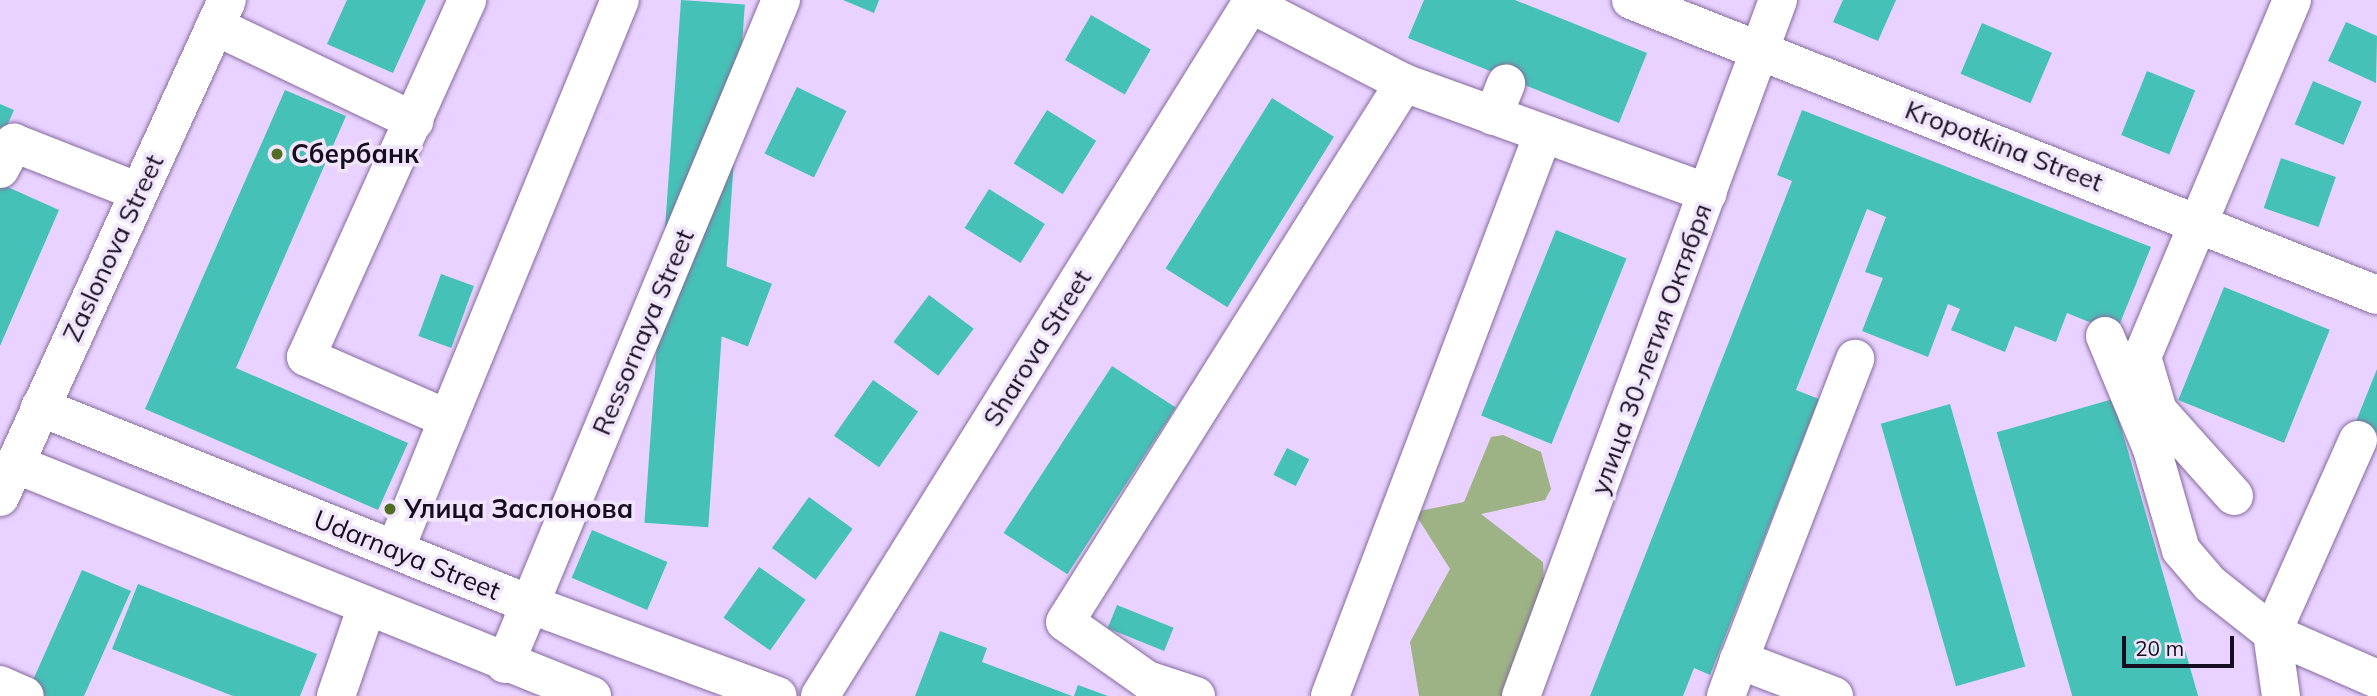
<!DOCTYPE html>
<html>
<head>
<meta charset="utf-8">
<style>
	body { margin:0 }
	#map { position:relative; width:2377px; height:696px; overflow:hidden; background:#e9d2ff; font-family:Mulish,sans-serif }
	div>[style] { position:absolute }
	.green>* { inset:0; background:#9eb385 }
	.building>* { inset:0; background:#46c1b7; transform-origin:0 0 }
	.roads { filter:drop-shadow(0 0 2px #866c9f) drop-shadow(0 0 2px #866c9f) }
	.minor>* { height:38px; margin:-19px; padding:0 19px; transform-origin:19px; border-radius:19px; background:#fff }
	.dots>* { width:19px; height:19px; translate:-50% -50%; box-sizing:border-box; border:4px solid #f0e5fb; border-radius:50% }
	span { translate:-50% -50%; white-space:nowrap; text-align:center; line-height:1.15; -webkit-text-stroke:7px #f0e5fb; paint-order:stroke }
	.street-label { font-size:26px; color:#170d20 }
	.poi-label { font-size:26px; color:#170d20; font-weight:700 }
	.left { translate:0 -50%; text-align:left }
	.scale { position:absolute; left:2122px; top:636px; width:112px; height:32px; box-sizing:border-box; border:4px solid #170d20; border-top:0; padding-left:9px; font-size:21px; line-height:24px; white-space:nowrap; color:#170d20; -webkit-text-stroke:5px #f0e5fb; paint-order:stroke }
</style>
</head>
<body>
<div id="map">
	<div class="green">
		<i style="clip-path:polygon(1503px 435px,1541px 452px,1551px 489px,1545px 500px,1481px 514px,1543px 562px,1545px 602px,1512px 696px,1419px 696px,1410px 642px,1450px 569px,1414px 512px,1464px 502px,1491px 437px)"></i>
	</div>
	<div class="building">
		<i style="clip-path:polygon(347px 0,426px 0,393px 73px,327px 44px)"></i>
		<i style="left:681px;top:0;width:64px;height:524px;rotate:4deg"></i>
		<i style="clip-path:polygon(843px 0,879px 0,874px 13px)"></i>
		<i style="clip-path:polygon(1424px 0,1515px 0,1647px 53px,1619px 123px,1408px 38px)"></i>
		<i style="clip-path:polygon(1843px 0,1896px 0,1878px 41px,1833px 22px)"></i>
		<i style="left:1091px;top:15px;width:69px;height:52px;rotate:30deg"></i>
		<i style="clip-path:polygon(2346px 22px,2377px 36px,2376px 83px,2328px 61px)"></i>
		<i style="left:1982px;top:23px;width:76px;height:55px;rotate:23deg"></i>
		<i style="left:2147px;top:71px;width:52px;height:69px;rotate:22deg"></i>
		<i style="left:2313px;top:81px;width:53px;height:47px;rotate:23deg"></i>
		<i style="left:797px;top:87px;width:55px;height:74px;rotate:26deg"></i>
		<i style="clip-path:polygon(285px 90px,346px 116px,236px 368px,408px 443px,378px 510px,145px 409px)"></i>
		<i style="left:1272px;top:98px;width:73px;height:201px;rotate:32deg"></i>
		<i style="clip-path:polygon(0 104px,14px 110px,0 142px)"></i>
		<i style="left:1047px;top:110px;width:58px;height:63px;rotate:32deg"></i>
		<i style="clip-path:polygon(1802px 110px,2151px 247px,2116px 333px,2067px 313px,2056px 342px,2015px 326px,2005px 352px,1951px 330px,1960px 309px,1948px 304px,1928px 357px,1862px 331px,1883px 278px,1865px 272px,1886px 217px,1867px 209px,1796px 390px,1819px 399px,1710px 675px,1694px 668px,1683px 696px,1590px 696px,1792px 181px,1777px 175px)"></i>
		<i style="left:2281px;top:158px;width:58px;height:53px;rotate:19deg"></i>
		<i style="clip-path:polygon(1px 184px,59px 210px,0 346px,0 187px)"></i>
		<i style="left:989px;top:189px;width:66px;height:46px;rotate:32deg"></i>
		<i style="left:1556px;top:230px;width:76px;height:200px;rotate:22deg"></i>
		<i style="left:715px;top:262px;width:61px;height:67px;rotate:21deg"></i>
		<i style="left:441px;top:274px;width:35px;height:66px;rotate:20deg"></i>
		<i style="left:2224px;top:287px;width:114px;height:122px;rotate:22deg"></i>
		<i style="left:929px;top:295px;width:56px;height:59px;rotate:37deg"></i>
		<i style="left:1112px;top:366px;width:76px;height:199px;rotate:33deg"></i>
		<i style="clip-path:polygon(2377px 369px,2377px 433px,2355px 424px)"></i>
		<i style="left:873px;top:380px;width:55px;height:68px;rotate:35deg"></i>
		<i style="left:2113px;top:399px;width:309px;height:121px;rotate:74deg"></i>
		<i style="left:1950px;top:404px;width:273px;height:72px;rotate:74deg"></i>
		<i style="left:1287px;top:448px;width:25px;height:30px;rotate:27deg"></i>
		<i style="left:809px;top:497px;width:54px;height:63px;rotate:36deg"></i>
		<i style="left:592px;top:530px;width:82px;height:52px;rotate:23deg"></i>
		<i style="left:759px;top:567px;width:57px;height:62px;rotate:35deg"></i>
		<i style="clip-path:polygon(82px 570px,131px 591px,84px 696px,45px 696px,29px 689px)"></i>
		<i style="clip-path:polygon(138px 584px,317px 654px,300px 696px,233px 696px,112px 649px)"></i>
		<i style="left:1117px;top:605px;width:61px;height:25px;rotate:22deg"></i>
		<i style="clip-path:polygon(940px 631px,987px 648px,982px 662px,1072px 696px,915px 696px)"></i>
		<i style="clip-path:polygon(1078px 685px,1108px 696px,1074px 696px)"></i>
	</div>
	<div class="roads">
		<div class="minor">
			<i style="left:1631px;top:0;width:802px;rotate:21.58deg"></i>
			<i style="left:1251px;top:4px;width:172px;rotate:27.3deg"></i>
			<i style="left:1404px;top:83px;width:323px;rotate:19.9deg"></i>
			<i style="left:215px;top:26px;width:221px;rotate:25.5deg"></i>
			<i style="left:1493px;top:116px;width:35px;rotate:-68deg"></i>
			<i style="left:0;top:169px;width:30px;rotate:-62deg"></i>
			<i style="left:14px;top:143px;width:134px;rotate:21.4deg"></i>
			<i style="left:2105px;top:336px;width:122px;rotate:67.4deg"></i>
			<i style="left:2152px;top:449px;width:105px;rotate:74deg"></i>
			<i style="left:2181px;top:550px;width:45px;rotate:49.5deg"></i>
			<i style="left:2210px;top:584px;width:79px;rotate:38.3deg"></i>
			<i style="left:2272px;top:633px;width:64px;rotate:81.9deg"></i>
			<i style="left:40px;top:407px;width:527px;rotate:21.94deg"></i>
			<i style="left:529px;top:604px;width:265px;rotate:20.3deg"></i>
			<i style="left:448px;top:419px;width:453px;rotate:-67.7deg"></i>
			<i style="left:2358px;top:440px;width:211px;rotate:114deg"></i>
			<i style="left:2272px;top:633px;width:115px;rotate:23.7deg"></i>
			<i style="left:15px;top:464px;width:622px;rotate:21.9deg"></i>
			<i style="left:2234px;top:496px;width:114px;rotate:-131.8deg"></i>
			<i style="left:2158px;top:411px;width:56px;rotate:-106.5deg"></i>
			<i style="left:2142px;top:357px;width:387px;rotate:-67.2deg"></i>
			<i style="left:0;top:497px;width:546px;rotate:-65.45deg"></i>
			<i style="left:395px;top:550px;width:141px;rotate:-68deg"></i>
			<i style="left:448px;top:419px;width:155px;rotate:-156.4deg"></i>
			<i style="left:306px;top:357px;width:392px;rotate:-65.7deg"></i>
			<i style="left:505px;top:664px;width:719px;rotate:-67.43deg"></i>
			<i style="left:0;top:685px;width:27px;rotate:24deg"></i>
			<i style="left:336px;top:696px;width:92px;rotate:-71deg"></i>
			<i style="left:820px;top:696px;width:820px;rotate:-58.11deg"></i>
			<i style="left:1196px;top:696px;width:52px;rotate:-161.9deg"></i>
			<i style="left:1147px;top:680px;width:100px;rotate:-144.7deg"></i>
			<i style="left:1065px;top:622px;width:637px;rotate:-57.83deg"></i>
			<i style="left:1330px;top:696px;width:601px;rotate:-69.24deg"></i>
			<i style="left:1521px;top:696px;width:742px;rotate:-69.73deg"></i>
			<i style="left:1726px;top:696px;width:38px;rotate:-70deg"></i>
			<i style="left:1834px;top:696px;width:102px;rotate:-159.2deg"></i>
			<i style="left:1739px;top:660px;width:323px;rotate:-68.9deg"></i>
		</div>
	</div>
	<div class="dots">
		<i style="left:277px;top:154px;background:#516e22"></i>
		<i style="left:390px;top:509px;background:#516e22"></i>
	</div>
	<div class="street-label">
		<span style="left:2004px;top:146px;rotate:21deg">Kropotkina Street</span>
		<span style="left:113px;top:248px;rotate:-65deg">Zaslonova Street</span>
		<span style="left:643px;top:332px;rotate:-67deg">Ressornaya Street</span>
		<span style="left:1037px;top:348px;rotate:-58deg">Sharova Street</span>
		<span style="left:1651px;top:349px;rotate:-70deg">улица 30-летия Октября</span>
		<span style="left:407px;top:555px;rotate:22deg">Udarnaya Street</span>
	</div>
	<div class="poi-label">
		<span class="left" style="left:291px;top:154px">Сбербанк</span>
		<span class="left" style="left:404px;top:509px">Улица Заслонова</span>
	</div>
	<div class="scale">20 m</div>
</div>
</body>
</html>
